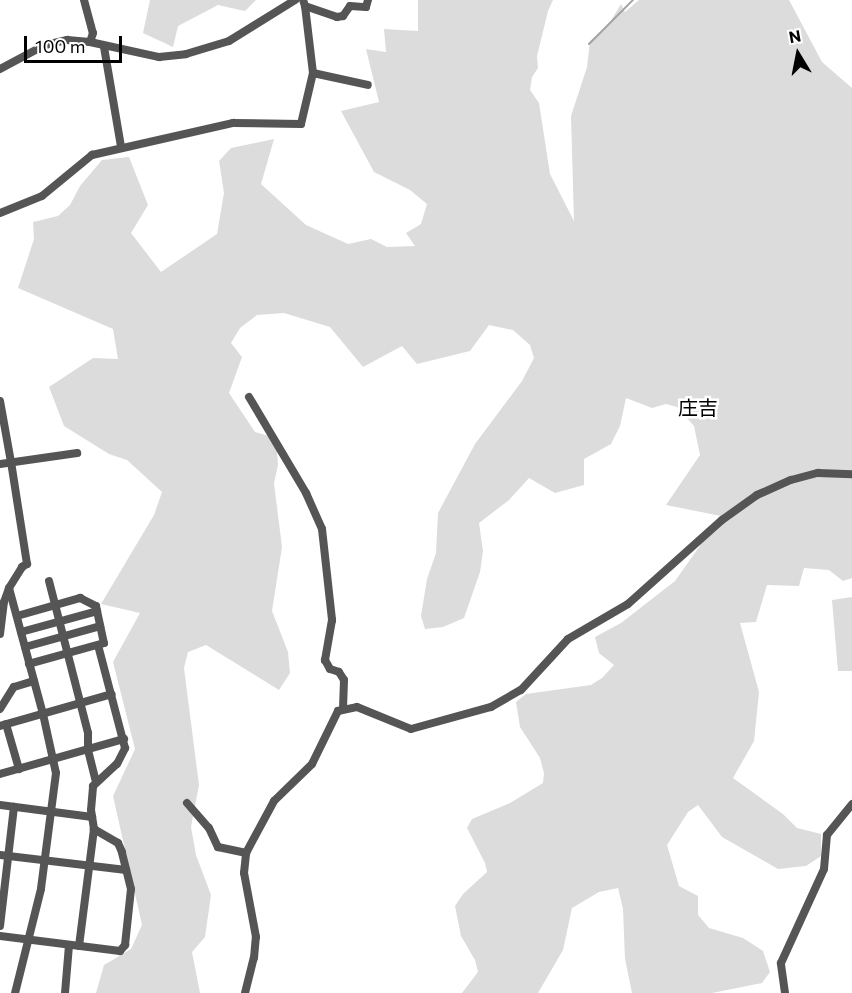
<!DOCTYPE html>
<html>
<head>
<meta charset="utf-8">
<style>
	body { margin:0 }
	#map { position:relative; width:852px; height:993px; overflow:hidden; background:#fff; font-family:Commissioner,"Noto Sans JP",sans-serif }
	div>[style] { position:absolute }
	.green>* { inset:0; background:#dcdcdc }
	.stream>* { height:2px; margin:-1px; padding:0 1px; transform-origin:1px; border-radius:1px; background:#a3a3a3 }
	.minor>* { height:8px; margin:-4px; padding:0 4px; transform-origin:4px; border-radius:4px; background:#555 }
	span { translate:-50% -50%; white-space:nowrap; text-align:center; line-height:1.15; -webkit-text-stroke:5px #fff; paint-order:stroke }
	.quarter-label { font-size:20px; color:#000 }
	.north { position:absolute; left:768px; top:24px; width:60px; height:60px; -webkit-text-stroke:4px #fff; paint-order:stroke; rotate:350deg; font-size:16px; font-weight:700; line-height:24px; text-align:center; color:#000 }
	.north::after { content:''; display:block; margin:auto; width:21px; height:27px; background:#000; clip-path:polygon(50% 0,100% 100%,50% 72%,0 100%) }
	.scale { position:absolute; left:24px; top:36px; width:98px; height:27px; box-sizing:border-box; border:3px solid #000; border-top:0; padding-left:8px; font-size:18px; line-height:21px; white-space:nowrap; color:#000; -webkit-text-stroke:4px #fff; paint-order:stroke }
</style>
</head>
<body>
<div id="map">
	<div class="green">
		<i style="clip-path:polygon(150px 0,256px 0,245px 11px,218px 5px,178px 26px,173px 47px,143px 33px)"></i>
		<i style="clip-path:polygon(418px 0,553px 0,548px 11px,537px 56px,538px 68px,532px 77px,530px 90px,539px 103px,550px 174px,574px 221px,571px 116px,587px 67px,590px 41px,607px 27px,621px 4px,625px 12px,639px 0,789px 0,822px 62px,852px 88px,852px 578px,843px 581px,829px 570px,804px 568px,799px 586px,767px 585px,756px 622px,740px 623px,759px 692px,754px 741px,733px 778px,783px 814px,797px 828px,821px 834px,821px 856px,806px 866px,778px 869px,722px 837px,698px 805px,688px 812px,667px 845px,679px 886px,698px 896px,698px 915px,709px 928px,743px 938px,763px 951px,770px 972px,762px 983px,712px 993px,632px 993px,625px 959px,623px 909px,618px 888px,599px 892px,572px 908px,563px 950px,538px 993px,462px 993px,478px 972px,475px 960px,461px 936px,455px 906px,463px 894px,487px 872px,485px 863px,467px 828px,472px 819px,510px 803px,543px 783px,544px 773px,540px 758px,520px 727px,516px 702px,526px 694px,591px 685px,602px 678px,614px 665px,599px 653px,595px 637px,621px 623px,675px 581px,721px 516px,666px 505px,700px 455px,694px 426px,677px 407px,666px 404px,652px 408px,626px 398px,620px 426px,611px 444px,584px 459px,584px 485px,555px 493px,529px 478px,509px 500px,479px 523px,483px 551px,480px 572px,464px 618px,443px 627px,425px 629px,421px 616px,427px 579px,436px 553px,438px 513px,475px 444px,522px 381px,534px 358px,530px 345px,513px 330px,489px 325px,470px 351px,417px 364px,402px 346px,363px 367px,330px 327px,284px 313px,257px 315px,240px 328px,231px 343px,242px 357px,229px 393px,255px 432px,276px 438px,278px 465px,274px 483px,282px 547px,272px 611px,288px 652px,290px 673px,279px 690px,206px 645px,188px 652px,184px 668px,199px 785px,191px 827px,196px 855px,211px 895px,205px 937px,192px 952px,200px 993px,96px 993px,104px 965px,131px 949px,142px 925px,113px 796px,135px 749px,113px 662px,140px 613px,101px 604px,154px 515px,162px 492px,127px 460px,109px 454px,64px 426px,49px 387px,93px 358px,118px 359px,113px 329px,18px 288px,34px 239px,33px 222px,58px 216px,70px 205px,80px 186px,102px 160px,129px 157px,148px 205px,131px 233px,161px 272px,217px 234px,224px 193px,219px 161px,231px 148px,274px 139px,261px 184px,306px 225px,348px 244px,371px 239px,387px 247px,415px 246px,406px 233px,421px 224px,427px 204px,410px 190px,374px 172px,341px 111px,379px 102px,366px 49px,386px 52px,384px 29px,418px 31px)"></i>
		<i style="clip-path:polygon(852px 597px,852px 671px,838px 671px,832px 600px)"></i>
	</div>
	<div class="stream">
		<i style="left:589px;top:44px;width:62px;rotate:-45deg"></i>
	</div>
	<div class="minor">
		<i style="left:84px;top:0;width:34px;rotate:75deg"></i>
		<i style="left:93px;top:33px;width:9px;rotate:108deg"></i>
		<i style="left:305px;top:6px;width:34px;rotate:19deg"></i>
		<i style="left:337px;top:17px;width:6px;rotate:-9deg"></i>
		<i style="left:343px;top:16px;width:12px;rotate:-55deg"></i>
		<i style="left:350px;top:6px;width:16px;rotate:4deg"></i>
		<i style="left:366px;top:7px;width:7px;rotate:-74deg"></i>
		<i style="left:104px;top:47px;width:100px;rotate:80.3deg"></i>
		<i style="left:0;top:69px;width:51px;rotate:-28.1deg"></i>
		<i style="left:45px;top:45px;width:23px;rotate:-13deg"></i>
		<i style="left:67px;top:40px;width:23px;rotate:5deg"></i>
		<i style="left:90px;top:42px;width:71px;rotate:12.3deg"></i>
		<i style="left:159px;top:57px;width:27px;rotate:-6deg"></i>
		<i style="left:186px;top:54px;width:45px;rotate:-16.8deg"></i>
		<i style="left:229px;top:41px;width:78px;rotate:-31.8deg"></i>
		<i style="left:313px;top:73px;width:56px;rotate:12.3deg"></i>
		<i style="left:0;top:213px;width:45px;rotate:-22deg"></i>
		<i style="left:42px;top:196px;width:65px;rotate:-39.4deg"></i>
		<i style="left:92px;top:155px;width:145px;rotate:-12.8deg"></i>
		<i style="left:233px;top:123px;width:68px;rotate:0.8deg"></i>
		<i style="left:301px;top:124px;width:52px;rotate:-76.8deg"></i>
		<i style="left:313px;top:73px;width:67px;rotate:-96.8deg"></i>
		<i style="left:305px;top:6px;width:6px;rotate:-108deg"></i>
		<i style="left:249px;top:397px;width:112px;rotate:59.3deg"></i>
		<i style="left:306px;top:493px;width:39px;rotate:66deg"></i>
		<i style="left:322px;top:529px;width:92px;rotate:83.7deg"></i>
		<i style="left:332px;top:620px;width:41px;rotate:99.9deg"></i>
		<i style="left:325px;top:660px;width:10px;rotate:61deg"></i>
		<i style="left:330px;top:669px;width:9px;rotate:18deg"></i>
		<i style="left:339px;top:672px;width:9px;rotate:58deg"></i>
		<i style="left:344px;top:680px;width:28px;rotate:92deg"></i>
		<i style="left:0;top:401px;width:62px;rotate:79.8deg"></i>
		<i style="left:0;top:464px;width:78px;rotate:-8.1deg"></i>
		<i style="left:49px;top:581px;width:157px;rotate:75.6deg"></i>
		<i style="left:88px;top:733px;width:17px;rotate:90deg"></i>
		<i style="left:88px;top:750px;width:32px;rotate:76deg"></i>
		<i style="left:9px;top:588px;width:131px;rotate:74.9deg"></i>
		<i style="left:43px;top:714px;width:60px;rotate:77.6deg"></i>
		<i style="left:56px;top:773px;width:117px;rotate:97.4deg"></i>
		<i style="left:41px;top:889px;width:107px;rotate:104deg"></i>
		<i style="left:17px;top:616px;width:66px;rotate:-15.9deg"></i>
		<i style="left:80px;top:598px;width:18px;rotate:27deg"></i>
		<i style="left:96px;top:606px;width:38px;rotate:78deg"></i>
		<i style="left:104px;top:643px;width:78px;rotate:164.4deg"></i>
		<i style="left:21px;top:632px;width:79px;rotate:-15.4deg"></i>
		<i style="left:0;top:634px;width:32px;rotate:-83deg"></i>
		<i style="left:4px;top:602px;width:15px;rotate:-70deg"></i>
		<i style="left:9px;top:588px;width:25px;rotate:-58deg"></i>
		<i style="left:22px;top:567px;width:6px;rotate:-31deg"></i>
		<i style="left:27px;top:564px;width:103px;rotate:-98.9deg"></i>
		<i style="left:25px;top:647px;width:78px;rotate:-15.6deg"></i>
		<i style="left:0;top:709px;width:26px;rotate:-58deg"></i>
		<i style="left:14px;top:687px;width:21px;rotate:-17deg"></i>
		<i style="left:6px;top:724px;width:47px;rotate:73.9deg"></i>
		<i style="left:0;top:726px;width:116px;rotate:-15.9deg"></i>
		<i style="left:0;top:774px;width:129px;rotate:-15.8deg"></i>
		<i style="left:187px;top:803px;width:33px;rotate:49deg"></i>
		<i style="left:209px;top:828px;width:21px;rotate:65deg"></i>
		<i style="left:218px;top:847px;width:29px;rotate:12deg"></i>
		<i style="left:0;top:805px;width:93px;rotate:7.4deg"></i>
		<i style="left:0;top:855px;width:127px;rotate:6.8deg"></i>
		<i style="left:0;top:926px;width:120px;rotate:-83.3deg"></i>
		<i style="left:0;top:936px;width:121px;rotate:7.1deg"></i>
		<i style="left:120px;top:951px;width:8px;rotate:-50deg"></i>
		<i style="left:125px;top:945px;width:56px;rotate:-83.9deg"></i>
		<i style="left:131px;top:889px;width:38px;rotate:-104deg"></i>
		<i style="left:122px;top:852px;width:10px;rotate:-114deg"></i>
		<i style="left:118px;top:843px;width:28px;rotate:-150deg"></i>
		<i style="left:94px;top:829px;width:19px;rotate:-99deg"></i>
		<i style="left:91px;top:810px;width:24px;rotate:-85deg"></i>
		<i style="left:93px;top:786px;width:33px;rotate:-43deg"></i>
		<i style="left:117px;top:764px;width:18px;rotate:-63deg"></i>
		<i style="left:125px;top:748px;width:106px;rotate:-104.7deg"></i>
		<i style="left:79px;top:946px;width:118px;rotate:-82.7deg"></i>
		<i style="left:65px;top:993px;width:48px;rotate:-85.2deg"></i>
		<i style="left:245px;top:993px;width:36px;rotate:-76deg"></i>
		<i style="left:254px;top:958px;width:21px;rotate:-85deg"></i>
		<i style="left:256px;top:937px;width:65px;rotate:-100.6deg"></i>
		<i style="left:244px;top:873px;width:20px;rotate:-84deg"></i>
		<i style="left:246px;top:853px;width:59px;rotate:-61.7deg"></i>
		<i style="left:274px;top:801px;width:53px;rotate:-44.2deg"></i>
		<i style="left:312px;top:764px;width:59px;rotate:-63.9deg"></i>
		<i style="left:338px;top:711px;width:19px;rotate:-12deg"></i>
		<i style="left:357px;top:707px;width:58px;rotate:22.2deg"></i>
		<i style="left:411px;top:729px;width:83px;rotate:-15.4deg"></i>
		<i style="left:491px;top:707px;width:34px;rotate:-30deg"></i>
		<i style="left:521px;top:690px;width:69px;rotate:-47.3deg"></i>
		<i style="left:568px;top:639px;width:69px;rotate:-30.3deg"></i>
		<i style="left:628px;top:604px;width:126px;rotate:-41.8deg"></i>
		<i style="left:722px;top:520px;width:43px;rotate:-35.5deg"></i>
		<i style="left:757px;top:495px;width:37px;rotate:-24deg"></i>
		<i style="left:791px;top:480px;width:28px;rotate:-15deg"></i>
		<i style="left:818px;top:473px;width:34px;rotate:2deg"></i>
		<i style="left:785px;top:993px;width:30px;rotate:-98deg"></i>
		<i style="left:781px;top:963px;width:103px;rotate:-65.4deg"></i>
		<i style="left:824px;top:869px;width:34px;rotate:-85deg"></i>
		<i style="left:827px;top:835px;width:40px;rotate:-51deg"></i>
	</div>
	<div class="quarter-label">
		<span style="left:698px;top:407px">庄吉</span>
	</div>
	<div class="north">N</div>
	<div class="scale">100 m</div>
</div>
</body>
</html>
